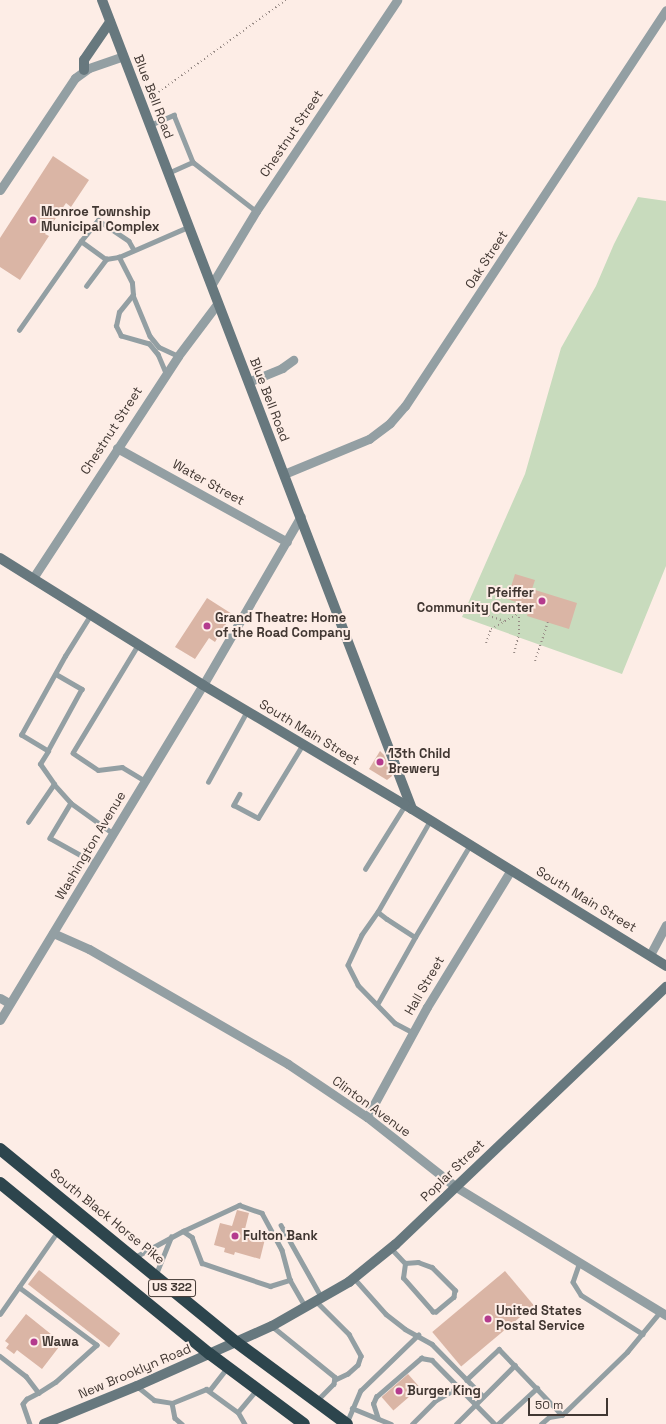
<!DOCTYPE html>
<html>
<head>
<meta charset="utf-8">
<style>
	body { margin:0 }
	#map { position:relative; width:666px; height:1424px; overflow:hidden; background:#fdede6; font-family:"Space Grotesk",sans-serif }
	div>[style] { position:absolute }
	.green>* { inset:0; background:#c8dbbd }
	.building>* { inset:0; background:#dab5a5; transform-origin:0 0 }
	.path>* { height:2px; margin-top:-1px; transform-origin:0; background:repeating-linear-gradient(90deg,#978a85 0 1px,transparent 0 4px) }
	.lane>* { height:4.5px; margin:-2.25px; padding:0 2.25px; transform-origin:2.25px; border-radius:2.25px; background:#939fa3 }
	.street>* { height:9px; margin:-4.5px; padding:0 4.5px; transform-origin:4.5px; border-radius:4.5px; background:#939fa3 }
	.secondary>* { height:10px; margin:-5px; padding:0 5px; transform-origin:5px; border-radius:5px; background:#67787e }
	.highway>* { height:12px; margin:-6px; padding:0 6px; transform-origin:6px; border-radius:6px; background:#2d454d }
	.dots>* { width:11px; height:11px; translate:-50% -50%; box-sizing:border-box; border:2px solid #fdede6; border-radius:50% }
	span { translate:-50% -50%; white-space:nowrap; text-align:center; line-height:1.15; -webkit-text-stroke:4px #fdede6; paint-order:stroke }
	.shield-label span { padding:1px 3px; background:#fdede6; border:1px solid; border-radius:3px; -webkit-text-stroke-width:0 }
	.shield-label { font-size:12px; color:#413732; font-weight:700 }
	.street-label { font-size:13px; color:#413732 }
	.poi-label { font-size:13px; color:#413732; font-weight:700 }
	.left { translate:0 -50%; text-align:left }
	.right { translate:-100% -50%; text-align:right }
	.scale { position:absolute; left:528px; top:1398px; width:80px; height:18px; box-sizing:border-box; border:2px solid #413732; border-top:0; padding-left:5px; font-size:12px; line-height:14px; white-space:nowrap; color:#413732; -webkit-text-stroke:3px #fdede6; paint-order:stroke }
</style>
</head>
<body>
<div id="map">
	<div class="green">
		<i style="clip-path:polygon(638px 197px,666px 201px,666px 566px,622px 674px,462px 617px,525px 474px,561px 348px,596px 286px,614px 244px)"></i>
	</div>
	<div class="building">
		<i style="clip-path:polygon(53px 156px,89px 180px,71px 207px,66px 203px,45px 234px,49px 236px,20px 280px,0 267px,0 238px)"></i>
		<i style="clip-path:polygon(515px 574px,535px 580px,532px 589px,577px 603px,569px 629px,527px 616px,530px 607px,507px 599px)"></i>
		<i style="clip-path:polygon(207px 598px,232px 614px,215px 642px,209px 638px,195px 659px,175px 647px)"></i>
		<i style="clip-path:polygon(380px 751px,384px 755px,392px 776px,387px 780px,369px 769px)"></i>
		<i style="clip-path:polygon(237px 1210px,249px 1213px,244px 1233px,265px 1239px,260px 1259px,235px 1252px,234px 1255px,224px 1252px,225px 1248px,214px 1245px,220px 1223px,232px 1226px)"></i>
		<i style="left:39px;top:1270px;width:103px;height:18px;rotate:38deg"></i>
		<i style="left:505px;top:1271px;width:45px;height:95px;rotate:50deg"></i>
		<i style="clip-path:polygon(26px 1314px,62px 1343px,42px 1369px,17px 1350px,14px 1354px,6px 1348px,9px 1344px,5px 1341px)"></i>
		<i style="left:408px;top:1374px;width:18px;height:35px;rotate:49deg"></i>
	</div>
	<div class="path">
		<i style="left:149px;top:99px;width:169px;rotate:-35.9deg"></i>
		<i style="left:477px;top:612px;width:29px;rotate:18deg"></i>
		<i style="left:486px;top:643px;width:15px;rotate:-70deg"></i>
		<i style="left:491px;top:629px;width:45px;rotate:-29.4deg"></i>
		<i style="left:514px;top:653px;width:20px;rotate:-75deg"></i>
		<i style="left:519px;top:634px;width:21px;rotate:-90deg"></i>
		<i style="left:535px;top:661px;width:41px;rotate:-71.6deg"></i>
	</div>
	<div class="lane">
		<i style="left:150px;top:125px;width:26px;rotate:-23deg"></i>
		<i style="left:174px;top:115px;width:51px;rotate:68deg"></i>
		<i style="left:168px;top:173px;width:27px;rotate:-24deg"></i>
		<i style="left:193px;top:162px;width:80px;rotate:37.9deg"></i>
		<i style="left:81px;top:241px;width:27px;rotate:-51deg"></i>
		<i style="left:98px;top:220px;width:37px;rotate:34deg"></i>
		<i style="left:129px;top:241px;width:10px;rotate:61deg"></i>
		<i style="left:86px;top:286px;width:34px;rotate:-53deg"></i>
		<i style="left:106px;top:259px;width:13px;rotate:-9deg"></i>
		<i style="left:133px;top:295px;width:44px;rotate:67.5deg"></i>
		<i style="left:150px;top:336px;width:14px;rotate:51deg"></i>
		<i style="left:159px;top:347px;width:21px;rotate:25deg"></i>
		<i style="left:19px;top:330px;width:108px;rotate:-55.1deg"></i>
		<i style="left:81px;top:241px;width:31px;rotate:36deg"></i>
		<i style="left:166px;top:374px;width:21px;rotate:-113deg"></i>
		<i style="left:158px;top:355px;width:14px;rotate:-129deg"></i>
		<i style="left:149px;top:344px;width:29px;rotate:-164deg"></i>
		<i style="left:121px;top:336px;width:11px;rotate:-117deg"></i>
		<i style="left:116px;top:326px;width:14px;rotate:-78deg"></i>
		<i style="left:119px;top:312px;width:22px;rotate:-51deg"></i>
		<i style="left:133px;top:295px;width:12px;rotate:-95deg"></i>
		<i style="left:132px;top:283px;width:29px;rotate:-117deg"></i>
		<i style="left:119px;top:257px;width:75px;rotate:-23.5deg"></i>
		<i style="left:139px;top:644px;width:127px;rotate:121.2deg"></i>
		<i style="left:73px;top:753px;width:30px;rotate:34deg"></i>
		<i style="left:98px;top:770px;width:24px;rotate:-7deg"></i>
		<i style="left:122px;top:767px;width:27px;rotate:31deg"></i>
		<i style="left:56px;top:674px;width:30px;rotate:30deg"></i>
		<i style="left:82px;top:689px;width:71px;rotate:118.7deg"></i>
		<i style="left:48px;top:751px;width:31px;rotate:-149deg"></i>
		<i style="left:21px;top:735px;width:90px;rotate:-60.9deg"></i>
		<i style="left:65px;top:656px;width:49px;rotate:-58.2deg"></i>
		<i style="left:208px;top:782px;width:81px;rotate:-61.2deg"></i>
		<i style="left:54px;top:784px;width:25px;rotate:48deg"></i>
		<i style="left:71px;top:803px;width:41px;rotate:121deg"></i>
		<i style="left:50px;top:838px;width:51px;rotate:29.1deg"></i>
		<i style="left:240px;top:794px;width:13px;rotate:119deg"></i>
		<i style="left:234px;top:805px;width:27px;rotate:28deg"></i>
		<i style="left:258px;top:818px;width:87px;rotate:-58.7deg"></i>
		<i style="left:71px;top:803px;width:53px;rotate:35.8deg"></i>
		<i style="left:431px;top:820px;width:106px;rotate:119.9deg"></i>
		<i style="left:378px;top:912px;width:11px;rotate:38deg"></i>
		<i style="left:387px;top:919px;width:33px;rotate:33deg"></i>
		<i style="left:415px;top:937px;width:107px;rotate:-59.1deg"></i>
		<i style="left:28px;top:822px;width:46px;rotate:-55.6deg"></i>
		<i style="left:54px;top:784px;width:24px;rotate:-125deg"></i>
		<i style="left:40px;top:764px;width:15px;rotate:-58deg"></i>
		<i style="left:365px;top:869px;width:75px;rotate:-58deg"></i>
		<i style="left:378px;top:912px;width:28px;rotate:125deg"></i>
		<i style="left:362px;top:935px;width:33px;rotate:115deg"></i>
		<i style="left:348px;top:965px;width:22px;rotate:63deg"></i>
		<i style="left:358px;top:985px;width:53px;rotate:45.8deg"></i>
		<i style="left:395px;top:1023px;width:21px;rotate:28deg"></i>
		<i style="left:378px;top:1003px;width:76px;rotate:-60.7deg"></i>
		<i style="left:281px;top:1225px;width:84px;rotate:60.7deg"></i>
		<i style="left:183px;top:1231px;width:62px;rotate:-24.9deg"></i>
		<i style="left:239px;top:1205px;width:24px;rotate:19deg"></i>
		<i style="left:262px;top:1213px;width:42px;rotate:61.6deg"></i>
		<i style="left:282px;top:1250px;width:31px;rotate:75deg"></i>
		<i style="left:391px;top:1248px;width:21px;rotate:47deg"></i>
		<i style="left:405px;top:1263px;width:13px;rotate:-4deg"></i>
		<i style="left:418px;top:1262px;width:15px;rotate:20deg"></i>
		<i style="left:432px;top:1267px;width:33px;rotate:45deg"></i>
		<i style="left:455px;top:1290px;width:7px;rotate:98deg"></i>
		<i style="left:454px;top:1297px;width:23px;rotate:140deg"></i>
		<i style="left:436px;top:1312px;width:3px;rotate:180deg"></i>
		<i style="left:433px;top:1312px;width:45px;rotate:-131.4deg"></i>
		<i style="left:403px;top:1278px;width:15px;rotate:-82deg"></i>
		<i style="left:135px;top:1257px;width:55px;rotate:-28.4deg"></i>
		<i style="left:183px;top:1231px;width:11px;rotate:34deg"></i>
		<i style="left:192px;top:1237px;width:28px;rotate:69deg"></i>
		<i style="left:202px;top:1263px;width:72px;rotate:18.7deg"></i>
		<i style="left:270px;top:1286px;width:21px;rotate:-17deg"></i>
		<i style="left:290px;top:1280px;width:30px;rotate:60deg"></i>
		<i style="left:580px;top:1262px;width:21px;rotate:109deg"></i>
		<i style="left:573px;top:1282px;width:15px;rotate:58deg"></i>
		<i style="left:581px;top:1295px;width:73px;rotate:32.2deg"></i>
		<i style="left:156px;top:1274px;width:40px;rotate:-68deg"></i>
		<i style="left:354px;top:1278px;width:48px;rotate:48.4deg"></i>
		<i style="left:386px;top:1314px;width:24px;rotate:38deg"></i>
		<i style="left:405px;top:1329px;width:31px;rotate:29deg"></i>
		<i style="left:432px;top:1344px;width:73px;rotate:45.6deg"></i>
		<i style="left:19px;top:1287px;width:97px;rotate:36.6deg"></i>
		<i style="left:97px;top:1345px;width:55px;rotate:137.9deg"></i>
		<i style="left:56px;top:1382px;width:20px;rotate:147deg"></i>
		<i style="left:316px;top:1301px;width:47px;rotate:45deg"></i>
		<i style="left:349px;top:1334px;width:25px;rotate:61deg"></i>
		<i style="left:361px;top:1356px;width:9px;rotate:108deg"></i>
		<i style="left:358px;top:1365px;width:13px;rotate:138deg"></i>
		<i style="left:348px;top:1374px;width:14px;rotate:155deg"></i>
		<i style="left:0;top:1314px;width:101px;rotate:-55.1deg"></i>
		<i style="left:272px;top:1326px;width:81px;rotate:39deg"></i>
		<i style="left:335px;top:1377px;width:7px;rotate:98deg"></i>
		<i style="left:334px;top:1384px;width:24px;rotate:135deg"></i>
		<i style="left:0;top:1356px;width:33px;rotate:38deg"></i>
		<i style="left:26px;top:1376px;width:21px;rotate:53deg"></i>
		<i style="left:39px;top:1393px;width:13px;rotate:153deg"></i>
		<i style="left:27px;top:1399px;width:6px;rotate:129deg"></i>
		<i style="left:23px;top:1404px;width:21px;rotate:71deg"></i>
		<i style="left:466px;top:1380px;width:45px;rotate:-43.2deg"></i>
		<i style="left:499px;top:1349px;width:91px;rotate:46.3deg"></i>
		<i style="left:137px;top:1386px;width:22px;rotate:39deg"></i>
		<i style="left:154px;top:1400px;width:18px;rotate:9deg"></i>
		<i style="left:172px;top:1403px;width:37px;rotate:-22deg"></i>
		<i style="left:206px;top:1389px;width:39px;rotate:36deg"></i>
		<i style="left:238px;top:1412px;width:30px;rotate:-50deg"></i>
		<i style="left:209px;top:1391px;width:29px;rotate:-52deg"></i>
		<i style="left:172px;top:1403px;width:15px;rotate:79deg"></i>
		<i style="left:175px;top:1418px;width:9px;rotate:41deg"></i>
		<i style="left:352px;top:1408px;width:42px;rotate:22.3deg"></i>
		<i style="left:238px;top:1412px;width:14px;rotate:60deg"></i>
		<i style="left:378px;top:1419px;width:16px;rotate:-108deg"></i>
		<i style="left:373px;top:1404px;width:8px;rotate:-67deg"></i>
		<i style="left:376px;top:1397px;width:60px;rotate:-40.9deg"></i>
		<i style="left:421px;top:1358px;width:11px;rotate:10deg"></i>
		<i style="left:432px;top:1360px;width:90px;rotate:45.5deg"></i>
		<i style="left:347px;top:1422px;width:34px;rotate:-67deg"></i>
		<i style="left:360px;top:1391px;width:81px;rotate:-44deg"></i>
		<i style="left:412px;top:1424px;width:34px;rotate:-45deg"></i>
		<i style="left:436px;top:1400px;width:24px;rotate:-30deg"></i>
		<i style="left:456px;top:1424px;width:83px;rotate:-45deg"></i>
		<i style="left:498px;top:1424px;width:53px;rotate:-42.7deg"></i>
		<i style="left:541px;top:1424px;width:11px;rotate:-41deg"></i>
		<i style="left:549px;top:1417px;width:13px;rotate:-9deg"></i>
		<i style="left:562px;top:1415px;width:91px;rotate:-44.1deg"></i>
		<i style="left:627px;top:1352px;width:52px;rotate:-50.5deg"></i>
	</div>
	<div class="street">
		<i style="left:0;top:190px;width:135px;rotate:-56.2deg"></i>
		<i style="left:75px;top:78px;width:17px;rotate:-36deg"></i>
		<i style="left:89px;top:68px;width:36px;rotate:-19deg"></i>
		<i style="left:212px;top:284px;width:85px;rotate:-58.9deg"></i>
		<i style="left:256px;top:211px;width:254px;rotate:-56.2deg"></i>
		<i style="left:248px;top:382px;width:37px;rotate:-22deg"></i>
		<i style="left:282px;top:368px;width:14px;rotate:-36deg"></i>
		<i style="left:117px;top:448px;width:194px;rotate:28.9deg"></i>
		<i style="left:284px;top:474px;width:92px;rotate:-22.4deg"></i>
		<i style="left:369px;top:439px;width:26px;rotate:-37deg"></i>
		<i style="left:390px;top:423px;width:23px;rotate:-49deg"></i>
		<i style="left:405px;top:406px;width:474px;rotate:-56.6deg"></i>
		<i style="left:33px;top:578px;width:265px;rotate:-56.8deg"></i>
		<i style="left:178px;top:356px;width:66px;rotate:-53deg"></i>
		<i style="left:53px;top:933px;width:39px;rotate:24deg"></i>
		<i style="left:89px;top:949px;width:230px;rotate:30deg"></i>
		<i style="left:288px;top:1064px;width:95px;rotate:33.9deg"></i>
		<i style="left:367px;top:1117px;width:113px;rotate:38.2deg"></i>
		<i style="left:456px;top:1187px;width:246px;rotate:31.4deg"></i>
		<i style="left:650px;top:955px;width:34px;rotate:-62deg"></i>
		<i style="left:0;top:998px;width:10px;rotate:29deg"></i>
		<i style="left:0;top:1020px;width:392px;rotate:-58.8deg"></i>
		<i style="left:203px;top:685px;width:195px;rotate:-59.9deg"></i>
		<i style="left:367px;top:1117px;width:125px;rotate:-61.4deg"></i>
		<i style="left:427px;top:1007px;width:161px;rotate:-58.5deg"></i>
	</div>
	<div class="secondary">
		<i style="left:102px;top:0;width:866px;rotate:69.03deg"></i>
		<i style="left:84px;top:70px;width:10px;rotate:-90deg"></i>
		<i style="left:84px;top:60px;width:46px;rotate:-55.6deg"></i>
		<i style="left:0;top:558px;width:239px;rotate:32deg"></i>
		<i style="left:203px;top:685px;width:243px;rotate:30.7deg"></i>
		<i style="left:412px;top:809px;width:299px;rotate:31.7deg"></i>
		<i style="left:44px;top:1424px;width:100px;rotate:-22.2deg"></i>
		<i style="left:137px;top:1386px;width:148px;rotate:-24deg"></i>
		<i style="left:272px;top:1326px;width:89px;rotate:-29.7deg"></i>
		<i style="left:349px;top:1282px;width:60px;rotate:-39deg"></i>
		<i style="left:396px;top:1244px;width:373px;rotate:-43.6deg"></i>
	</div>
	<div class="highway">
		<i style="left:0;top:1149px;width:305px;rotate:39.3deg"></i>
		<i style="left:236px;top:1342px;width:138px;rotate:36.5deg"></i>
		<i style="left:0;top:1183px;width:271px;rotate:39.2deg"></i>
		<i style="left:210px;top:1354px;width:117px;rotate:36.7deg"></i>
	</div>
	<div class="dots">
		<i style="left:33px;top:220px;background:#b43b8e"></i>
		<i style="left:542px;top:601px;background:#b43b8e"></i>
		<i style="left:207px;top:626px;background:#b43b8e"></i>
		<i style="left:380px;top:762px;background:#b43b8e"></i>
		<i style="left:235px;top:1236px;background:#b43b8e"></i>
		<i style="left:488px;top:1319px;background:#b43b8e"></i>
		<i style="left:34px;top:1342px;background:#b43b8e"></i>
		<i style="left:399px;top:1391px;background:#b43b8e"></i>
	</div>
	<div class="shield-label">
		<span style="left:172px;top:1288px">US 322</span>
	</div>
	<div class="street-label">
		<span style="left:153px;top:97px;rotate:69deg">Blue Bell Road</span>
		<span style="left:292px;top:134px;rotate:-56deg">Chestnut Street</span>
		<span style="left:487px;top:260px;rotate:-57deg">Oak Street</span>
		<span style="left:269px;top:400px;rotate:69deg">Blue Bell Road</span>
		<span style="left:112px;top:431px;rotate:-57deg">Chestnut Street</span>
		<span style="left:208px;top:483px;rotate:29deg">Water Street</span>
		<span style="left:309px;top:733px;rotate:31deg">South Main Street</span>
		<span style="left:91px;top:846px;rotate:-59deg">Washington Avenue</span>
		<span style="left:586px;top:900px;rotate:31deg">South Main Street</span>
		<span style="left:425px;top:986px;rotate:-60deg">Hall Street</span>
		<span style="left:371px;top:1107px;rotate:36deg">Clinton Avenue</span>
		<span style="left:453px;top:1171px;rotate:-44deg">Poplar Street</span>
		<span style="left:107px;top:1217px;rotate:39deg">South Black Horse Pike</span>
		<span style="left:135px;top:1372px;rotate:-23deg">New Brooklyn Road</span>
	</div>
	<div class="poi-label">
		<span class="left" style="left:41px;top:220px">Monroe Township<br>Municipal Complex</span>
		<span class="right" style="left:534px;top:601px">Pfeiffer<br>Community Center</span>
		<span class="left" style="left:215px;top:626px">Grand Theatre: Home<br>of the Road Company</span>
		<span class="left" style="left:388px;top:762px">13th Child<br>Brewery</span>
		<span class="left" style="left:243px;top:1236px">Fulton Bank</span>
		<span class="left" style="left:496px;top:1319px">United States<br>Postal Service</span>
		<span class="left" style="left:42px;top:1342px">Wawa</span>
		<span class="left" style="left:407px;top:1391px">Burger King</span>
	</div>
	<div class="scale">50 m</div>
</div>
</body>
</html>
